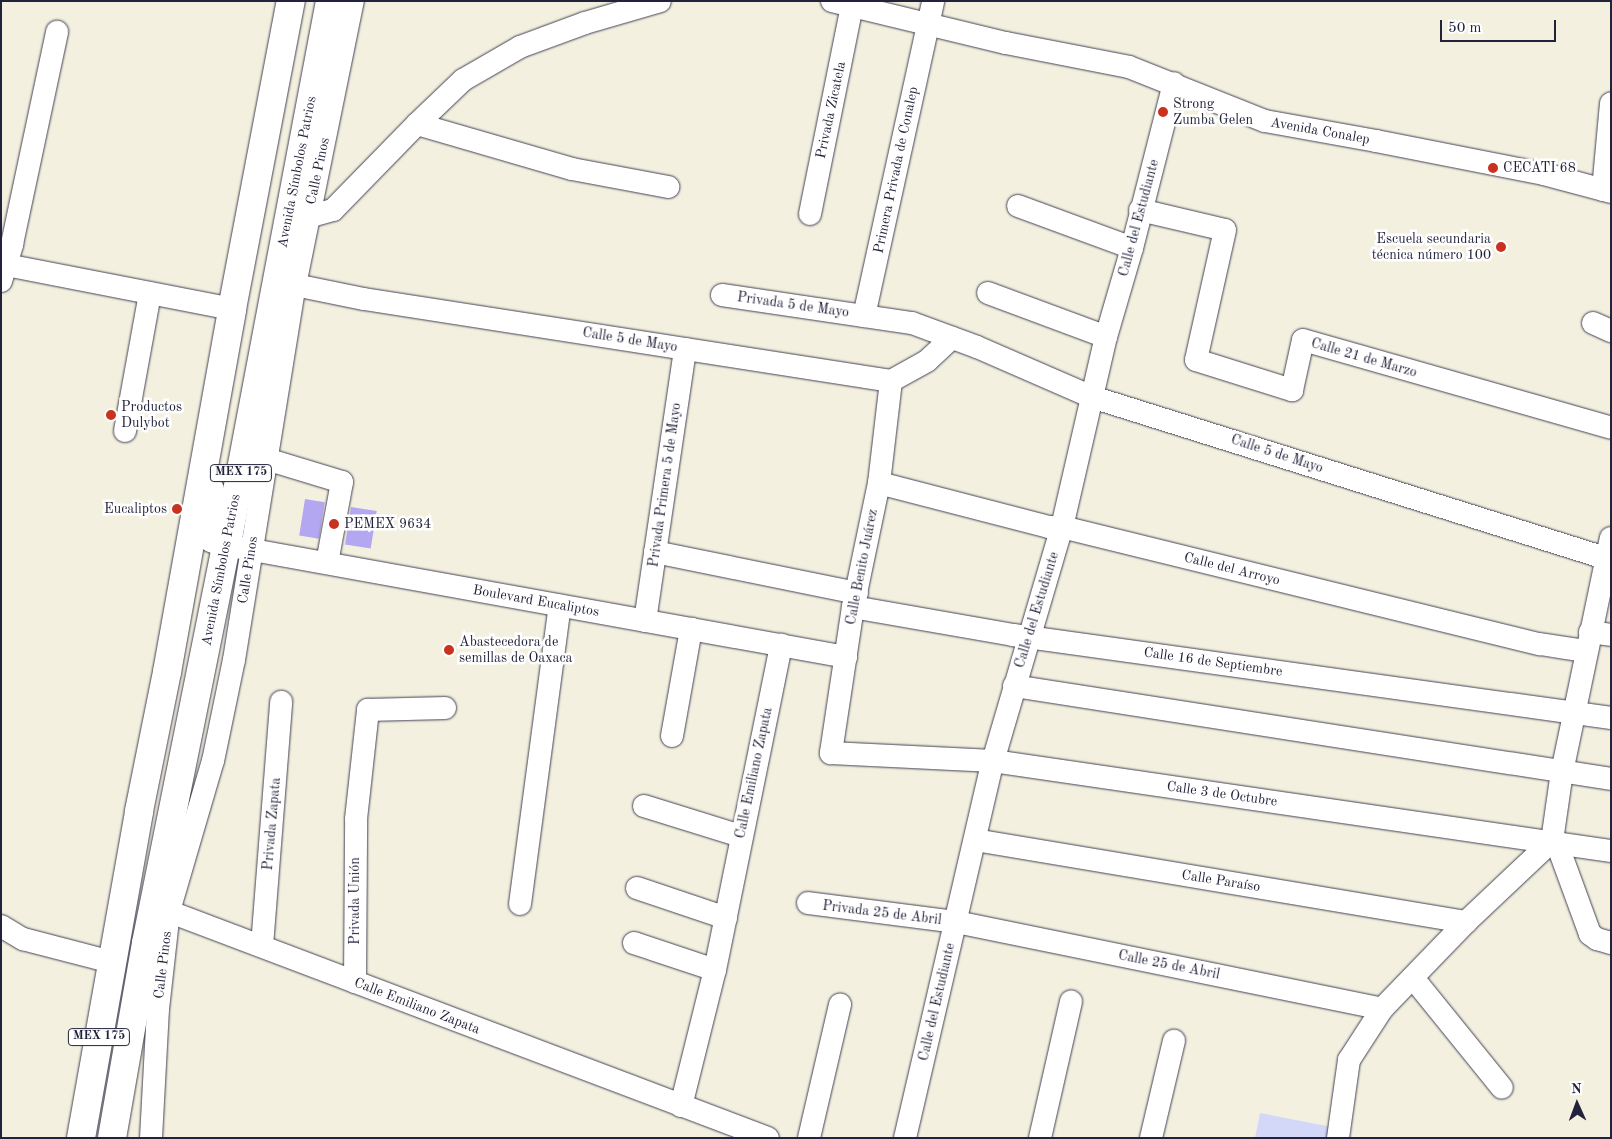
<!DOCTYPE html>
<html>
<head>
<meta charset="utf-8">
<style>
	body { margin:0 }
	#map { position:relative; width:1612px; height:1139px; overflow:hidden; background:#f4f0df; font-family:"Old Standard TT",serif }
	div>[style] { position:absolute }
	.built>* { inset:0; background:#d3d8f9 }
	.building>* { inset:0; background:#b4a7f1; transform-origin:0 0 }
	.roads { filter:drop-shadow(0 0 1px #424154) drop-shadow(0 0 1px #424154) }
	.minor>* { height:22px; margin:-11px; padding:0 11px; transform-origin:11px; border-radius:11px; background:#fff }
	.major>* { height:28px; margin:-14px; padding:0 14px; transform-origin:14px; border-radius:14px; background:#fff }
	.highway>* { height:28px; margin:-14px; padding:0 14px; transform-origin:14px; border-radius:14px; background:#fff }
	.dots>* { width:14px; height:14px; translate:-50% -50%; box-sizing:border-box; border:2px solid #fff; border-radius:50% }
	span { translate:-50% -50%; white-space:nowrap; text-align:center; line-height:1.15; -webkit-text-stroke:5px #fff; paint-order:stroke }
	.shield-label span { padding:1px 4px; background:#fff; border:1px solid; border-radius:4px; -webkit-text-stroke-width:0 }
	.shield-label { font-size:12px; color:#22223b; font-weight:700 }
	.poi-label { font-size:14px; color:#22223b }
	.left { translate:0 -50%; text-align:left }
	.right { translate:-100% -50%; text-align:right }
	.street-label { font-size:14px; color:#22223b }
	.frame { position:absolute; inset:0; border:2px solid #22223b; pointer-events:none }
	.north { position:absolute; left:1552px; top:1079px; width:50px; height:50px; -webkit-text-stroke:4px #fff; paint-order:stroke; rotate:358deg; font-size:14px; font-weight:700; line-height:20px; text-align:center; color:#22223b }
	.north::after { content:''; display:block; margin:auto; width:18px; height:22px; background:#22223b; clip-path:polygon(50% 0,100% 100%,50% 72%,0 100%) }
	.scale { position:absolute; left:1440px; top:20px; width:116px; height:22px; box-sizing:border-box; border:2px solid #22223b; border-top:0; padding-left:6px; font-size:15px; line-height:18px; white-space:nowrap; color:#22223b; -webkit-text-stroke:4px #fff; paint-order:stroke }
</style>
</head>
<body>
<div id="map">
	<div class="built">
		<i style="clip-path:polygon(1260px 1113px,1332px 1127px,1331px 1138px,1255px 1138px)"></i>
	</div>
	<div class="building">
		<i style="left:305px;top:499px;width:20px;height:37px;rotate:9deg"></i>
		<i style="left:351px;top:507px;width:26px;height:38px;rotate:9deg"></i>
	</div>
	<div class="roads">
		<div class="minor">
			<i style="left:832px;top:1px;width:179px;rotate:13.6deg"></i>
			<i style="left:1006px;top:43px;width:125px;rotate:11deg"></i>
			<i style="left:1129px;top:67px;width:146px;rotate:21.7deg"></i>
			<i style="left:1265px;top:121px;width:113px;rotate:10.2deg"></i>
			<i style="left:1376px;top:141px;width:171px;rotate:11.1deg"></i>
			<i style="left:1544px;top:174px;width:69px;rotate:15deg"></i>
			<i style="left:417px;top:124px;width:161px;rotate:16.2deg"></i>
			<i style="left:572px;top:169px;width:98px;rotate:10.6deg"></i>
			<i style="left:1603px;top:190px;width:87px;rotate:-84.7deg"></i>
			<i style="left:1018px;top:206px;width:121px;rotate:20.2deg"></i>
			<i style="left:1140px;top:210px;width:87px;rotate:13.2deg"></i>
			<i style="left:1225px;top:230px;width:133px;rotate:102.6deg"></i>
			<i style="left:1196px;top:360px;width:101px;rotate:17.4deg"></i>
			<i style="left:1292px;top:390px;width:51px;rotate:-77.6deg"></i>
			<i style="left:1303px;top:340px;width:320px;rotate:15.9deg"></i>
			<i style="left:810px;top:214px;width:212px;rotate:-78.6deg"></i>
			<i style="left:308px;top:217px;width:26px;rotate:-16deg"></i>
			<i style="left:333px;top:210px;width:120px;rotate:-45.7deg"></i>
			<i style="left:417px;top:124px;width:64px;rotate:-43.7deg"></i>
			<i style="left:463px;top:80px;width:66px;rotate:-30.1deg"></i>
			<i style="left:520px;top:47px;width:69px;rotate:-20.3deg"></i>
			<i style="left:585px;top:23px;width:78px;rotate:-16.3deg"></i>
			<i style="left:1px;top:264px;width:235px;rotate:11deg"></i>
			<i style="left:1px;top:281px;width:39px;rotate:-73deg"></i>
			<i style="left:12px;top:244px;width:217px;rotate:-78deg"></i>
			<i style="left:295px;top:285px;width:70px;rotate:11.5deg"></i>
			<i style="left:364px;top:299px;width:533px;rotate:8.84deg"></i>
			<i style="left:891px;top:381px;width:41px;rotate:-29.1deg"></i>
			<i style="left:927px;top:361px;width:34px;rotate:-43deg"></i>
			<i style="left:988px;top:293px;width:126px;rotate:20.4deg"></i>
			<i style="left:722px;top:295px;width:192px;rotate:8.4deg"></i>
			<i style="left:912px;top:323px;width:69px;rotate:20.3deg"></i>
			<i style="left:977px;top:347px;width:125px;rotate:23.5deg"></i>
			<i style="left:1092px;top:397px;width:538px;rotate:17.42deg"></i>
			<i style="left:864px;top:316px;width:322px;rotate:-77.6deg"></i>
			<i style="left:1593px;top:323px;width:20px;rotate:24deg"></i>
			<i style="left:891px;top:381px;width:103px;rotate:96.7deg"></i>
			<i style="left:879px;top:483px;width:127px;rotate:101.8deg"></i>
			<i style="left:853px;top:607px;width:148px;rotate:98.6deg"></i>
			<i style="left:831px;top:753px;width:162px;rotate:2.8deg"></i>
			<i style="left:993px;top:761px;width:625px;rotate:8.29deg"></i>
			<i style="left:125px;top:431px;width:140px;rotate:-79.7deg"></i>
			<i style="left:253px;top:455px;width:93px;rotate:16.9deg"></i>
			<i style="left:342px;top:482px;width:82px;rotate:100.5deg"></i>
			<i style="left:879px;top:483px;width:176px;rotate:14.5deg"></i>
			<i style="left:1049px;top:527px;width:13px"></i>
			<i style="left:1062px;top:527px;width:492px;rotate:13.8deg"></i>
			<i style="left:1540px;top:644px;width:47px;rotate:8.7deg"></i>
			<i style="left:236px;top:547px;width:620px;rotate:10.22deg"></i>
			<i style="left:655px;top:552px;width:206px;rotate:11.5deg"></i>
			<i style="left:853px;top:607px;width:162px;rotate:9.9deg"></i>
			<i style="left:1013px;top:635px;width:604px;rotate:7.9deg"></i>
			<i style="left:645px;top:621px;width:275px;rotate:-81.6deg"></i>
			<i style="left:1590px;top:632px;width:21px;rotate:8deg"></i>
			<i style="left:1014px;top:686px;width:604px;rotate:8.85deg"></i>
			<i style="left:672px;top:736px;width:109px;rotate:-79.9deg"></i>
			<i style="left:644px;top:806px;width:102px;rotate:17.2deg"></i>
			<i style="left:975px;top:840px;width:498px;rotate:9.5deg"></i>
			<i style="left:1556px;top:841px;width:99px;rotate:69.9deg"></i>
			<i style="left:1590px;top:934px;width:9px;rotate:36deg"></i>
			<i style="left:1597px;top:939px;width:15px;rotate:16deg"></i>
			<i style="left:637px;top:888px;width:94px;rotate:18.6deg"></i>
			<i style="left:808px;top:903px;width:149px;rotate:7.3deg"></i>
			<i style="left:956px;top:922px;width:435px;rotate:11.5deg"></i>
			<i style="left:520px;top:904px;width:301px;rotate:-82.4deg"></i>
			<i style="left:157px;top:907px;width:653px;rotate:20.71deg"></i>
			<i style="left:1px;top:926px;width:26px;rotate:31deg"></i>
			<i style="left:23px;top:939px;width:92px;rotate:14.5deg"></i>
			<i style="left:634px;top:943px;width:85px;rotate:18.4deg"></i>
			<i style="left:262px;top:946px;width:245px;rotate:-85.5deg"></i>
			<i style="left:1413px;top:978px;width:141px;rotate:51deg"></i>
			<i style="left:355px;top:982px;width:163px;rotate:-89.6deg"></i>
			<i style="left:356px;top:819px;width:110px;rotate:-83.7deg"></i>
			<i style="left:368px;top:710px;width:77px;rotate:-1.5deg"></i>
			<i style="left:681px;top:1106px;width:140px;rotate:-76deg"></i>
			<i style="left:715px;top:970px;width:332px;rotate:-78.5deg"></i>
			<i style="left:151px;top:1138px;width:129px;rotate:-86.9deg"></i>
			<i style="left:158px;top:1009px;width:99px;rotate:-83.6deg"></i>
			<i style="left:169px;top:911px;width:156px;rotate:-73.7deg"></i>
			<i style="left:213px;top:761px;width:103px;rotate:-78.3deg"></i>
			<i style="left:234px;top:660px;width:380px;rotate:-80.8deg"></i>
			<i style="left:295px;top:285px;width:290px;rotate:-78.5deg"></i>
			<i style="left:809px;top:1138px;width:137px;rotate:-76.9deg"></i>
			<i style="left:905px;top:1138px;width:387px;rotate:-76.9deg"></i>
			<i style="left:993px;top:761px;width:244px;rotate:-73.6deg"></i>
			<i style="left:1062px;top:527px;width:195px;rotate:-77deg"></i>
			<i style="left:1106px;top:337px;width:93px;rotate:-73.7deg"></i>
			<i style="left:1132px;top:248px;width:170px;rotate:-75.7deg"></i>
			<i style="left:1040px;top:1138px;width:140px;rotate:-77.2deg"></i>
			<i style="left:1151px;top:1138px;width:100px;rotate:-76.7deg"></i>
			<i style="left:1338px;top:1138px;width:79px;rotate:-82deg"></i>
			<i style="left:1349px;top:1060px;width:61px;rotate:-57.1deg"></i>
			<i style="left:1382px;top:1009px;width:121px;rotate:-46deg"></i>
			<i style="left:1466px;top:922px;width:118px;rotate:-43.3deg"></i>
			<i style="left:1552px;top:841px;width:70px;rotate:-81.8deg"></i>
			<i style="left:1562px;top:772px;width:239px;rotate:-78.2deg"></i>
		</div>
		<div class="major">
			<i style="left:210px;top:490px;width:27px;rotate:98deg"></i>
			<i style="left:206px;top:517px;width:14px;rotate:86deg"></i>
			<i style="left:207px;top:531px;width:9px;rotate:54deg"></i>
			<i style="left:212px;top:538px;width:17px;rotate:25deg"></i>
		</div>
		<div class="highway">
			<i style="left:81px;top:1138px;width:332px;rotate:-79.9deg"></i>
			<i style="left:139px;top:811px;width:142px;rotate:-78.6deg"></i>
			<i style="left:167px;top:672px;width:369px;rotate:-79.8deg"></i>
			<i style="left:232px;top:309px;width:314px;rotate:-79.2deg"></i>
			<i style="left:112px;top:1138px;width:198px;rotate:-80.1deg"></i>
			<i style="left:146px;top:943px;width:418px;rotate:-78.6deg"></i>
			<i style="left:229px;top:533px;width:542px;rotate:-79.25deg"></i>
		</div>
	</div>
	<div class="dots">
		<i style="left:1163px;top:112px;background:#c8321e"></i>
		<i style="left:1493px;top:168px;background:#c8321e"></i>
		<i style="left:1501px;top:247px;background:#c8321e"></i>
		<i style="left:111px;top:415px;background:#c8321e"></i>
		<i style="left:177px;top:509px;background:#c8321e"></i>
		<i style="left:334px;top:524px;background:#c8321e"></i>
		<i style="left:449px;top:650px;background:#c8321e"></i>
	</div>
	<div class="shield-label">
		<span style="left:241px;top:473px">MEX 175</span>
		<span style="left:99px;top:1037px">MEX 175</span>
	</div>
	<div class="poi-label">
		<span class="left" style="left:1173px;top:112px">Strong<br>Zumba Gelen</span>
		<span class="left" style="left:1503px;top:168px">CECATI 68</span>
		<span class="right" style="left:1491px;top:247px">Escuela secundaria<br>técnica número 100</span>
		<span class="left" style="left:121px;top:415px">Productos<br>Dulybot</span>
		<span class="right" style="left:167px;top:509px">Eucaliptos</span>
		<span class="left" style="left:344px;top:524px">PEMEX 9634</span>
		<span class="left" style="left:459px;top:650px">Abastecedora de<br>semillas de Oaxaca</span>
	</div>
	<div class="street-label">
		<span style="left:831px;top:110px;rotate:-78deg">Privada Zicatela</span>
		<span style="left:1320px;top:131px;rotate:10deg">Avenida Conalep</span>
		<span style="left:896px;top:170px;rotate:-78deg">Primera Privada de Conalep</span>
		<span style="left:318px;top:171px;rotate:-78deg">Calle Pinos</span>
		<span style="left:297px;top:172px;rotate:-79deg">Avenida Símbolos Patrios</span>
		<span style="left:1139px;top:218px;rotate:-75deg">Calle del Estudiante</span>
		<span style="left:793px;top:305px;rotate:8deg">Privada 5 de Mayo</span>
		<span style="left:630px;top:340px;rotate:9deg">Calle 5 de Mayo</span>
		<span style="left:1364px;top:358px;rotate:16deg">Calle 21 de Marzo</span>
		<span style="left:1277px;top:454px;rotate:18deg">Calle 5 de Mayo</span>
		<span style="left:665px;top:485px;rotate:-82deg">Privada Primera 5 de Mayo</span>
		<span style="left:862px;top:567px;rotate:-79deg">Calle Benito Juárez</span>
		<span style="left:1232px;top:569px;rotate:14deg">Calle del Arroyo</span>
		<span style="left:221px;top:570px;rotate:-79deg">Avenida Símbolos Patrios</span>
		<span style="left:248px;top:570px;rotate:-81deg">Calle Pinos</span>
		<span style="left:536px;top:601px;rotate:10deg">Boulevard Eucaliptos</span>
		<span style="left:1037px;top:610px;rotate:-73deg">Calle del Estudiante</span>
		<span style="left:1213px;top:662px;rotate:8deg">Calle 16 de Septiembre</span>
		<span style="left:754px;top:773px;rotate:-78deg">Calle Emiliano Zapata</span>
		<span style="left:1222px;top:794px;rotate:8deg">Calle 3 de Octubre</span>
		<span style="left:272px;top:824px;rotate:-85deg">Privada Zapata</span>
		<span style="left:1221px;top:881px;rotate:9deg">Calle Paraíso</span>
		<span style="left:355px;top:901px;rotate:-90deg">Privada Unión</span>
		<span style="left:882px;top:913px;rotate:7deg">Privada 25 de Abril</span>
		<span style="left:163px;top:965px;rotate:-83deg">Calle Pinos</span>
		<span style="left:1169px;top:965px;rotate:11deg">Calle 25 de Abril</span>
		<span style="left:937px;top:1002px;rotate:-77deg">Calle del Estudiante</span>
		<span style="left:417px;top:1006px;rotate:21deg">Calle Emiliano Zapata</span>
	</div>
	<div class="frame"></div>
	<div class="north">N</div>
	<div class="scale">50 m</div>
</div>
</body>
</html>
